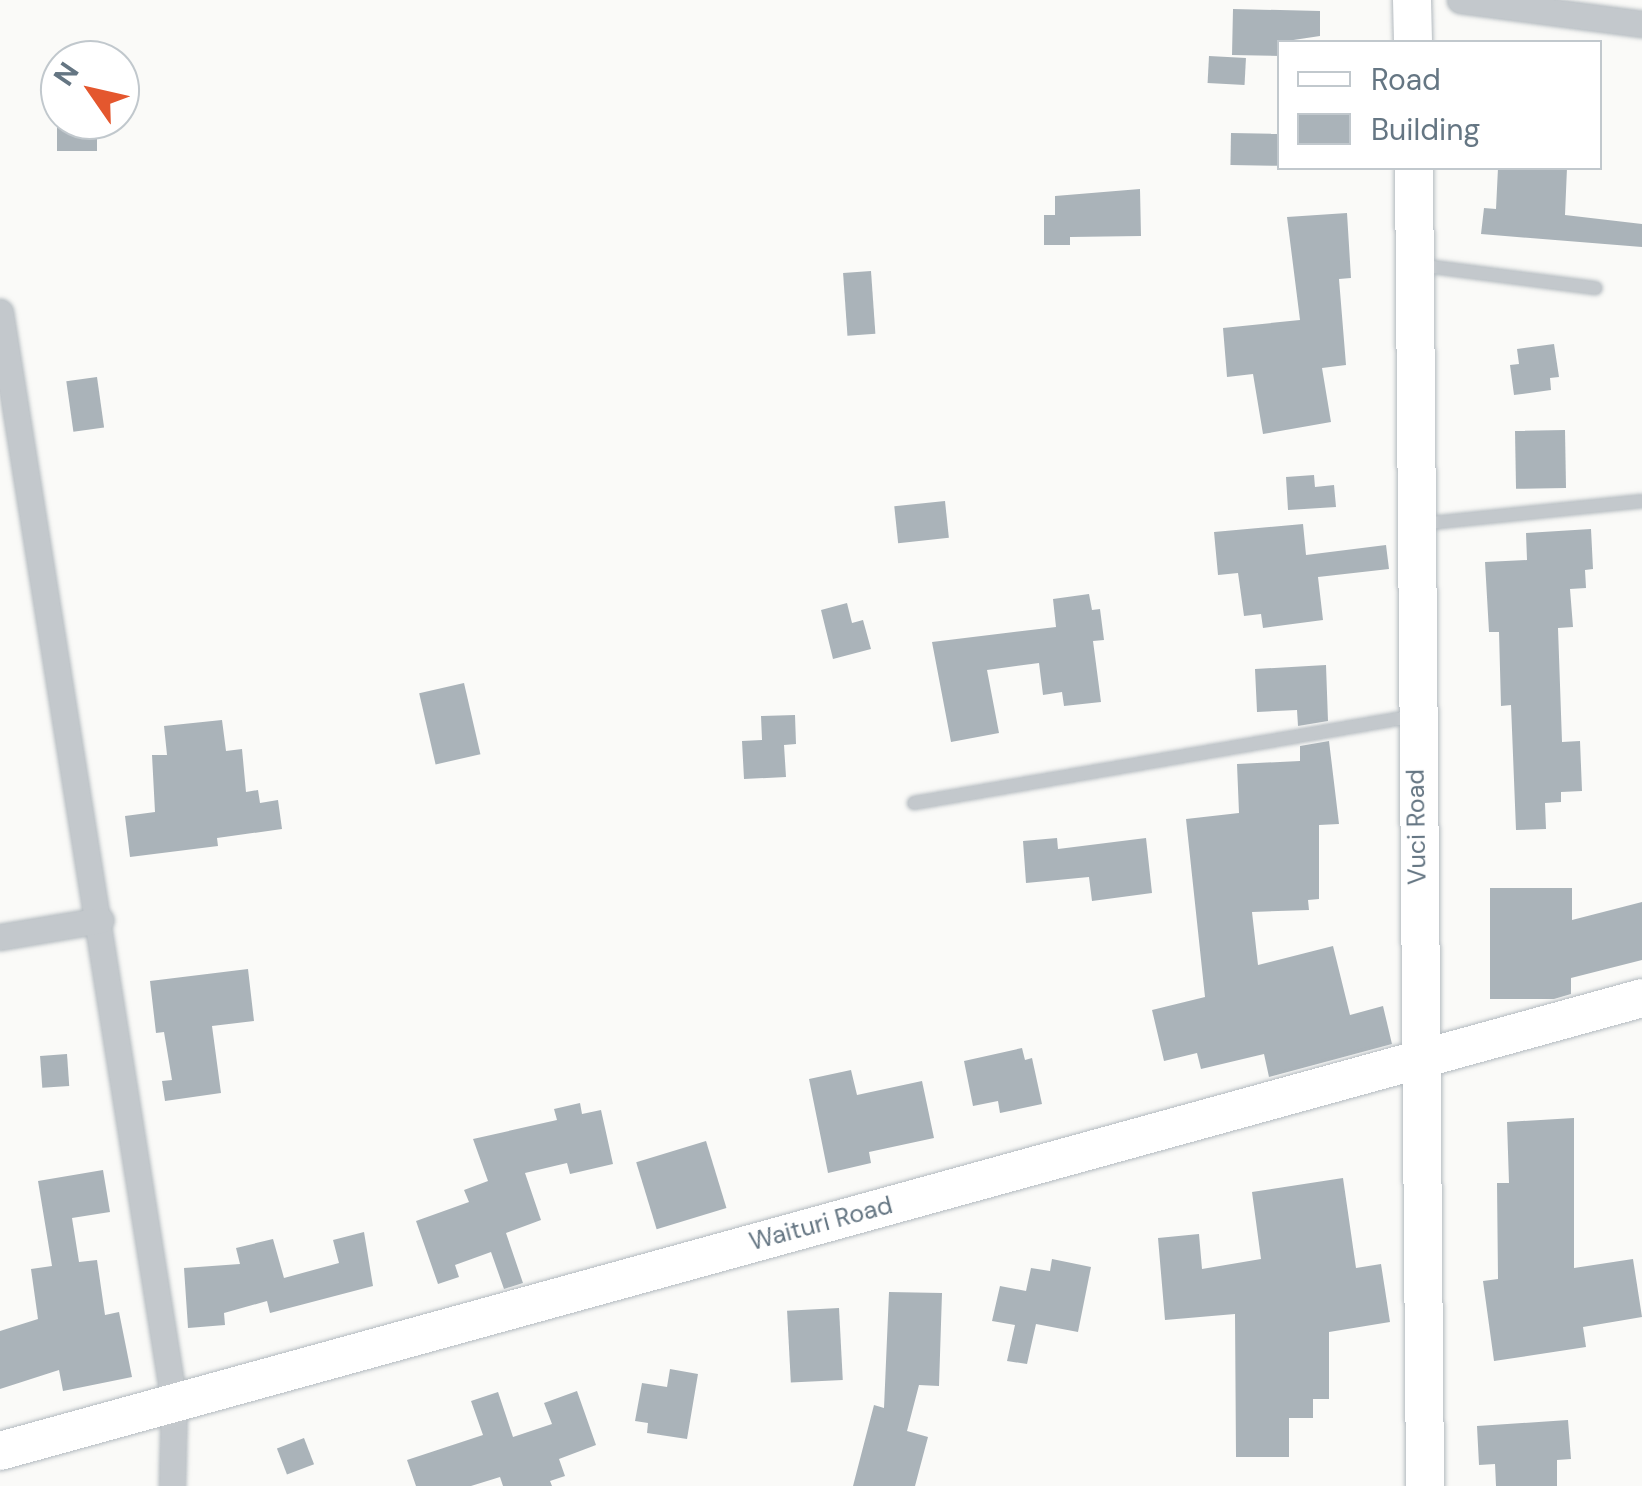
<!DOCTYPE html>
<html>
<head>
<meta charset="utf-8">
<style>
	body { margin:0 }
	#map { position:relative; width:1642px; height:1486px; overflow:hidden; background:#fafaf8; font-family:"DM Sans",sans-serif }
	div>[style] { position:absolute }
	.building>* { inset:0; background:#aab3b9; transform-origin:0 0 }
	.roads { filter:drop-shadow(0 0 2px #b3babf) drop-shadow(0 0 2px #b3babf) }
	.lane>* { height:12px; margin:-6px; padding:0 6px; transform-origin:6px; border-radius:6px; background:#c3c8cc }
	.street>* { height:25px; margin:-12.5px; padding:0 12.5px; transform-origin:12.5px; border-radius:12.5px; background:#c3c8cc }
	.secondary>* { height:38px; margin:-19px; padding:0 19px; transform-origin:19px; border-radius:19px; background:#fff }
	span { translate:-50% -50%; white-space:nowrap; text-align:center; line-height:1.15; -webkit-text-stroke:10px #fff; paint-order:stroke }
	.street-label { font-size:25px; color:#657683 }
	.legend { position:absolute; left:1277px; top:40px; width:325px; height:130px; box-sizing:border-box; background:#fff; border:2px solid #c1c8cd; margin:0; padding:12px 18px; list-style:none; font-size:30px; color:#657683 }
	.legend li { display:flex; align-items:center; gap:20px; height:50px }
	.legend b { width:50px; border:2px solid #c1c8cd }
	.north { position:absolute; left:40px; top:40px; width:100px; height:100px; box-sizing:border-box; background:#fff; border:2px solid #c1c8cd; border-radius:50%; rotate:304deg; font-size:28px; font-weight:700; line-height:40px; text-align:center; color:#657683 }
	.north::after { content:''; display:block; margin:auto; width:35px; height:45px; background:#e4572e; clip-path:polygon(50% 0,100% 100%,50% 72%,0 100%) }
</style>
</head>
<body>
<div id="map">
	<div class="building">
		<i style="clip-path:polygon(1233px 9px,1320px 11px,1320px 36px,1280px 42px,1280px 56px,1232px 55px)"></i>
		<i style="left:1209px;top:56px;width:37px;height:27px;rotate:3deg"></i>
		<i style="left:57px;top:120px;width:40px;height:31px"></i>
		<i style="left:1231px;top:133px;width:48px;height:32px;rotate:1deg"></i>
		<i style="clip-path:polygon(1498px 168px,1567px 168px,1565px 215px,1642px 224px,1642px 247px,1481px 234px,1484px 208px,1496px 209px)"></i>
		<i style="clip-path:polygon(1140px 189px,1141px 236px,1070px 237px,1070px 245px,1044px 245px,1044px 215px,1055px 215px,1055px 196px)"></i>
		<i style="clip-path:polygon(1347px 213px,1351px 278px,1339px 279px,1346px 365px,1322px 368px,1331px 422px,1263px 434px,1253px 374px,1227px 377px,1223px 328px,1300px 320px,1287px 217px)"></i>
		<i style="left:871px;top:271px;width:63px;height:28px;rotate:86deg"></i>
		<i style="clip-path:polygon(1554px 344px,1559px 377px,1550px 378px,1551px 390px,1514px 395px,1510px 365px,1519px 364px,1517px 349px)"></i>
		<i style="left:97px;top:377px;width:51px;height:31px;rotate:82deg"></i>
		<i style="left:1565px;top:430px;width:58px;height:50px;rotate:89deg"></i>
		<i style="clip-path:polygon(1314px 475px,1315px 487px,1334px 485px,1336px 507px,1288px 510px,1286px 477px)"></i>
		<i style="left:945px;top:501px;width:37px;height:51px;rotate:84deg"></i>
		<i style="clip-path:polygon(1303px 524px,1306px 555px,1386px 545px,1389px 569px,1318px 577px,1323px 620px,1263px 628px,1261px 614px,1244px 616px,1238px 573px,1218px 575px,1214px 532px)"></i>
		<i style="clip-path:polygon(1591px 529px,1593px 569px,1585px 570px,1586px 588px,1570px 589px,1573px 627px,1558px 628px,1562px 742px,1580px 741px,1582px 791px,1561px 792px,1561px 802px,1545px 803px,1546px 829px,1516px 830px,1511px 705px,1501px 706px,1499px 632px,1489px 632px,1485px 562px,1527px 560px,1526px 533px)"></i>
		<i style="clip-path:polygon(1089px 594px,1092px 610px,1100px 609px,1104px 640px,1093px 641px,1101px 702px,1064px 706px,1062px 692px,1043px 695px,1039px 663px,987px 670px,999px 733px,951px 742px,932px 642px,1056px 627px,1053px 599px)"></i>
		<i style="clip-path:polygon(847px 603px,852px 623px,863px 620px,871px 649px,833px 659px,821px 610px)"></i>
		<i style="clip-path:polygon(1326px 665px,1328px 721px,1298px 726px,1297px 710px,1257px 712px,1255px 669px)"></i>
		<i style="left:464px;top:683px;width:73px;height:46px;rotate:77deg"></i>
		<i style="clip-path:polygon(795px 715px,796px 744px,784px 745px,786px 777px,744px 779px,742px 741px,762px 740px,761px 716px)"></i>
		<i style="clip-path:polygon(222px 720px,226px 751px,242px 749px,246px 792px,258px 790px,260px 803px,278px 800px,282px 829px,217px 838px,218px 846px,130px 857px,125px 816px,155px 812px,152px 755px,167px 755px,164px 726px)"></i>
		<i style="clip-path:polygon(1329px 741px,1339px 824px,1319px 825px,1319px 899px,1308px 900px,1309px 910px,1252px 912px,1258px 965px,1333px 946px,1350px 1015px,1383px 1006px,1392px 1044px,1269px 1077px,1264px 1054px,1201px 1069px,1197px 1053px,1164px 1061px,1152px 1010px,1205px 997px,1186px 819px,1239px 813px,1237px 764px,1300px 761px,1300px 746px)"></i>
		<i style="clip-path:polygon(1057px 838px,1058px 849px,1146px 838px,1152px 893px,1092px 901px,1089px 877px,1026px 883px,1023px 841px)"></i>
		<i style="clip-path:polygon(1490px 888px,1572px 888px,1572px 920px,1642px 902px,1642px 960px,1571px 978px,1571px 994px,1554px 999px,1490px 999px)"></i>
		<i style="clip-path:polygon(248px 969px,254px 1021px,212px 1026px,221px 1093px,165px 1101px,162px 1081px,172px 1080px,164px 1032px,156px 1033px,150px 981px)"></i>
		<i style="clip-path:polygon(1022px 1048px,1025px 1060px,1032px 1058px,1042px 1104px,1000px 1113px,998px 1101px,973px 1106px,964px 1061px)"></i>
		<i style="left:67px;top:1054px;width:32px;height:27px;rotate:86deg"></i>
		<i style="clip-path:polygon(851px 1070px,857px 1095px,922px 1081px,934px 1138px,869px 1152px,871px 1163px,828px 1173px,809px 1079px)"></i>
		<i style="clip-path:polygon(580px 1103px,582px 1114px,601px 1110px,613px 1164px,570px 1174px,567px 1163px,525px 1173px,541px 1220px,506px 1233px,523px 1283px,504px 1289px,491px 1252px,455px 1265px,459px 1277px,438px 1284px,416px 1221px,469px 1202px,464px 1190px,488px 1181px,473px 1139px,557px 1120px,554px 1109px)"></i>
		<i style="clip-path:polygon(1574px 1118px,1574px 1268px,1633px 1259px,1642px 1317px,1583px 1327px,1586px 1347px,1494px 1361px,1483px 1281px,1498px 1279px,1497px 1183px,1509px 1183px,1507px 1122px)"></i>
		<i style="left:706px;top:1141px;width:70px;height:73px;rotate:73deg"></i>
		<i style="clip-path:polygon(103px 1170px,110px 1212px,72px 1218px,79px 1262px,97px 1260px,105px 1315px,119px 1312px,132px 1377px,63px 1391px,59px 1370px,0 1389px,0 1331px,38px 1319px,31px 1269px,52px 1266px,38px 1181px)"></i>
		<i style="clip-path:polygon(1343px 1178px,1356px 1268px,1381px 1264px,1390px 1322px,1329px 1332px,1329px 1399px,1313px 1399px,1313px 1418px,1289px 1418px,1289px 1457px,1236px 1457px,1235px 1314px,1165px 1320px,1158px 1238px,1199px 1234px,1202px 1269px,1261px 1259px,1252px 1192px)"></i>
		<i style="clip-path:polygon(364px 1232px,373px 1286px,270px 1313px,267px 1301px,224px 1313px,225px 1325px,188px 1328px,184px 1268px,240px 1264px,236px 1248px,273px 1239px,284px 1278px,339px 1263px,333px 1240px)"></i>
		<i style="clip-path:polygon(1052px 1259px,1091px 1267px,1078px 1332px,1036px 1324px,1027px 1364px,1007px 1361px,1015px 1325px,992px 1321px,1000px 1286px,1026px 1291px,1031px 1268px,1050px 1271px)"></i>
		<i style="clip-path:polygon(889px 1292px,942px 1293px,939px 1386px,919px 1385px,907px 1431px,928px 1437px,915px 1486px,853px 1486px,874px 1405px,884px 1408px)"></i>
		<i style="left:839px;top:1308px;width:72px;height:52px;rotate:87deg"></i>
		<i style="clip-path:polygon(670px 1369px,698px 1374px,687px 1439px,647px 1433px,648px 1423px,635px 1421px,642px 1383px,667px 1387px)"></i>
		<i style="clip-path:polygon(577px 1391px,596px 1445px,559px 1459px,565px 1476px,550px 1481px,552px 1486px,503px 1486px,500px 1477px,471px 1486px,416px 1486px,407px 1460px,483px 1435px,471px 1401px,498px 1392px,513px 1437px,552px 1424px,544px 1403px)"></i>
		<i style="clip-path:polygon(1568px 1420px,1571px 1459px,1557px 1460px,1557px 1486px,1496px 1486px,1495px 1464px,1479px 1465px,1477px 1426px)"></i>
		<i style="left:304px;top:1438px;width:28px;height:29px;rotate:69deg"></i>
	</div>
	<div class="roads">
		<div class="lane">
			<i style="left:1418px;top:265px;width:179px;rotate:7.4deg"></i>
			<i style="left:1421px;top:524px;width:222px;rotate:-5.9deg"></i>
			<i style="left:914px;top:803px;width:508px;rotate:-9.87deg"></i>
		</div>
		<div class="street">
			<i style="left:1460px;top:0;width:184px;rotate:7.5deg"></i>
			<i style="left:0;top:312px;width:1104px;rotate:80.93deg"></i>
			<i style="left:174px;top:1402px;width:84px;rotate:91.4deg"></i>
			<i style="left:0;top:937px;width:102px;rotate:-9.6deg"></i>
		</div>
		<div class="secondary">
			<i style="left:1412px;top:0;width:42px;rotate:88.6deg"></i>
			<i style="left:1414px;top:168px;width:1318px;rotate:89.52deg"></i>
			<i style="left:0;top:1451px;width:1703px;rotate:-15.42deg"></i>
		</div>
	</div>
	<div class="street-label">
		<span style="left:1417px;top:827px;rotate:-91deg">Vuci Road</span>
		<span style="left:821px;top:1224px;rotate:-15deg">Waituri Road</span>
	</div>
	<ul class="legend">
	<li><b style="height:12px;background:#fff"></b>Road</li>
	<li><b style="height:28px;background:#aab3b9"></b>Building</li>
	</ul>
	<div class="north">N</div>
</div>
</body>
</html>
